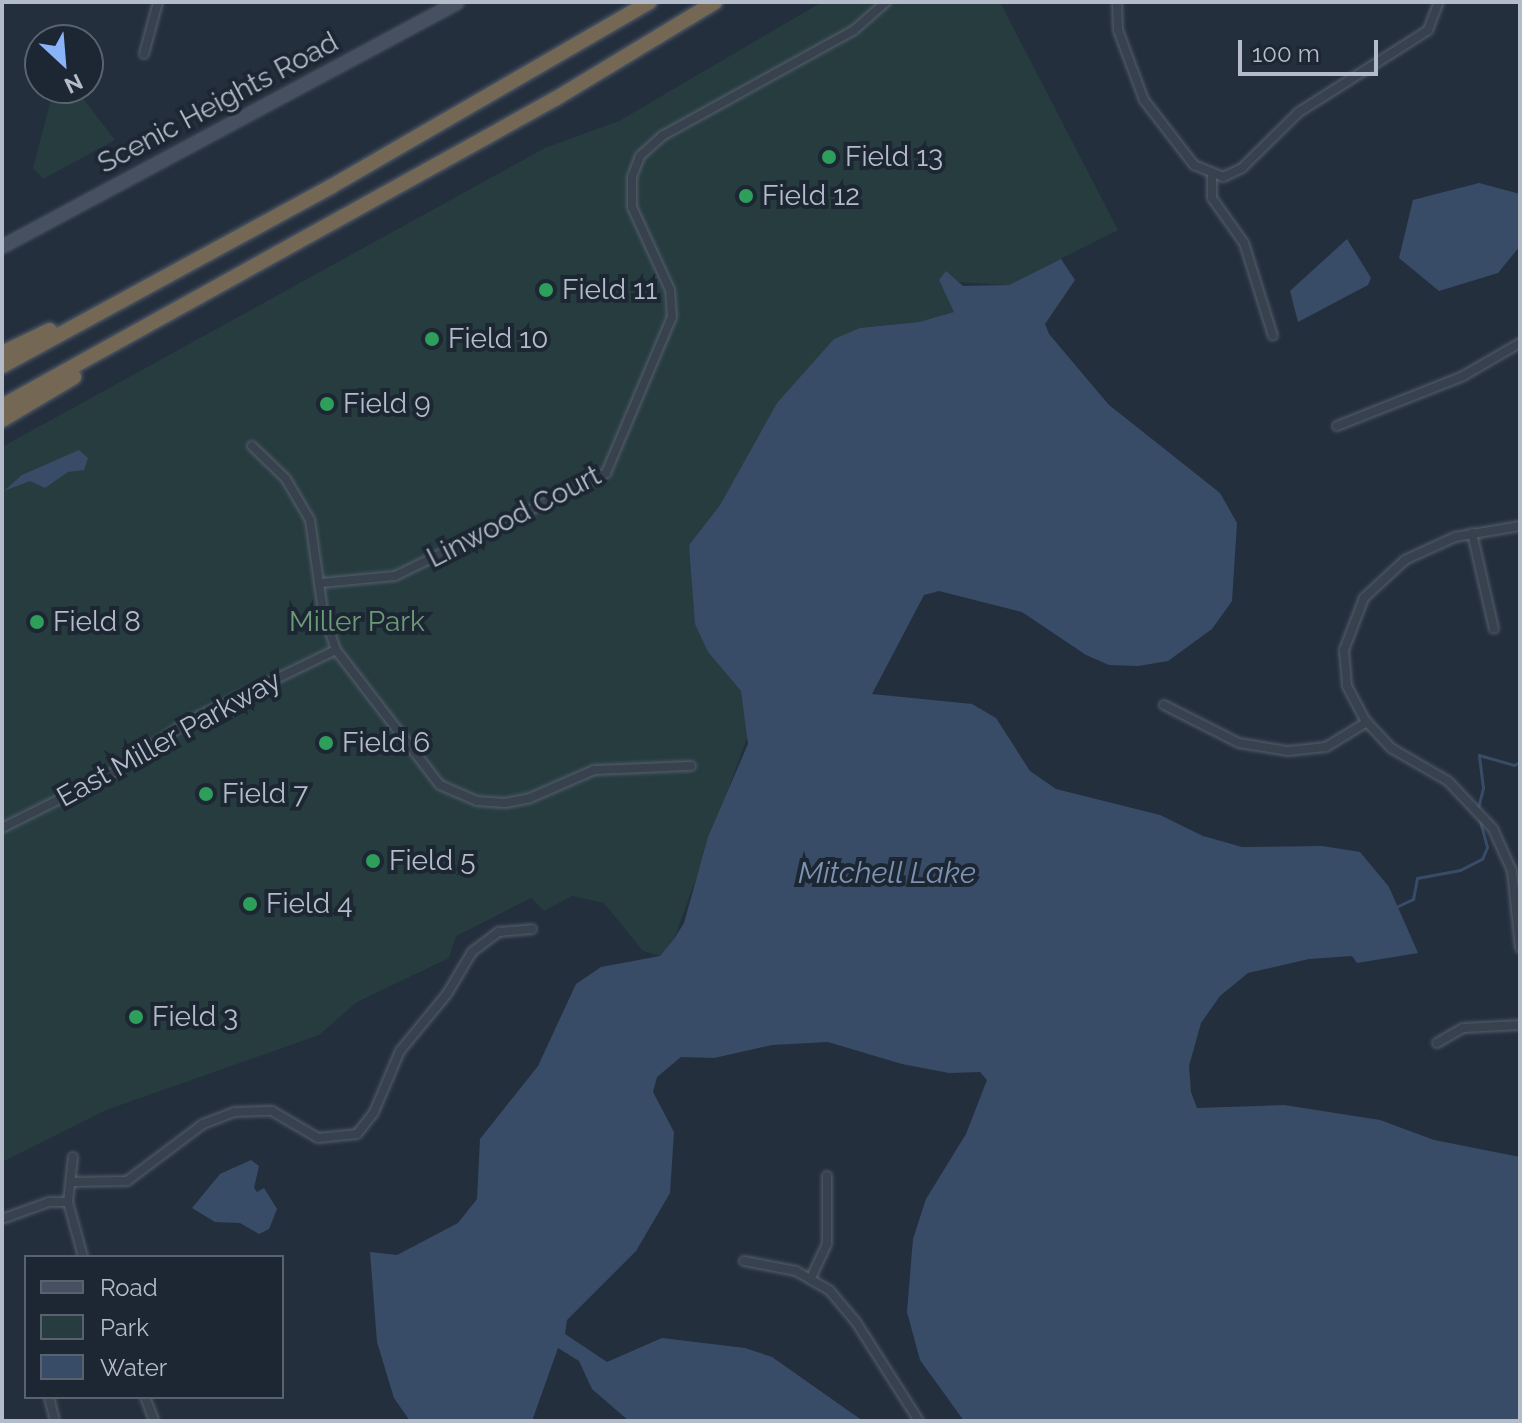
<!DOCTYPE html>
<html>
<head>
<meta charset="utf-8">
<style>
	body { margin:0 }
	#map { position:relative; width:1522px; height:1423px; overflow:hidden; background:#242f3e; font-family:Raleway,sans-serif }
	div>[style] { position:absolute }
	.green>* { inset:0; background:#263c3f }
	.water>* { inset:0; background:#394c67 }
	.stream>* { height:3px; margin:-1.5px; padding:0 1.5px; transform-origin:1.5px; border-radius:1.5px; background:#394c67 }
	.roads { filter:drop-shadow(0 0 2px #565f6c) drop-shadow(0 0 2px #565f6c) }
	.street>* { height:8px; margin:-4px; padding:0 4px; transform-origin:4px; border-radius:4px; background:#38414e }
	.secondary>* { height:11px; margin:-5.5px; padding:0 5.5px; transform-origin:5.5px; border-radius:5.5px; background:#465061 }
	.highway>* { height:14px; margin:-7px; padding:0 7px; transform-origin:7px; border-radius:7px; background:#746855 }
	.dots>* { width:22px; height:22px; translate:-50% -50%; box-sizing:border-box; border:4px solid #1d2633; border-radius:50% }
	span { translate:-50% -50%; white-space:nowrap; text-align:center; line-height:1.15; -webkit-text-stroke:8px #1d2633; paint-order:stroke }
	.street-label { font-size:28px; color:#b4bcc9 }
	.poi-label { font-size:28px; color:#b4bcc9 }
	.left { translate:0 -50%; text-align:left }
	.park-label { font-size:28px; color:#6b9a76 }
	.water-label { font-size:30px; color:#7c92b1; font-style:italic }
	.frame { position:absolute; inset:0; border:4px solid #b4bcc9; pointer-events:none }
	.legend { position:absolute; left:24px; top:1255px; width:260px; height:144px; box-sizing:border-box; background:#1d2633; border:2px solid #59626f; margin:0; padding:10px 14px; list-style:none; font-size:24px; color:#b4bcc9 }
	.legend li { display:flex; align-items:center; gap:16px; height:40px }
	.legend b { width:40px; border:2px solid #59626f }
	.north { position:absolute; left:24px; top:24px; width:80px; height:80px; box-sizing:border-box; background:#1d2633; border:2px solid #59626f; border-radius:50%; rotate:154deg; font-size:22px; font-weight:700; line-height:32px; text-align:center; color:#b4bcc9 }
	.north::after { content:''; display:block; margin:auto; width:28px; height:36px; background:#8ab4f8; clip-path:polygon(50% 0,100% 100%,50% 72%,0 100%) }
	.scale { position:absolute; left:1238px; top:40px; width:140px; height:36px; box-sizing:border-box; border:4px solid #b4bcc9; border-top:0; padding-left:10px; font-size:24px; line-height:28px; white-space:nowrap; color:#b4bcc9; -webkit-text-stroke:6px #1d2633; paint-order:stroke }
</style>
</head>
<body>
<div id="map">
	<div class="green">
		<i style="clip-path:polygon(822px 2px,1000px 2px,1118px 230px,1009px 285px,939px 281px,955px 312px,919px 322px,860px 328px,777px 403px,720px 505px,689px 545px,708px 652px,741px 691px,748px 735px,674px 939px,660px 956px,643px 951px,604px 903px,572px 896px,544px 911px,531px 898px,456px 936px,449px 958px,357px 1002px,319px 1035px,106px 1110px,2px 1162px,2px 447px,545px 148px,619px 121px)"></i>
		<i style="clip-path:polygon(54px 88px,75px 88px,115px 140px,43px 179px,33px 168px)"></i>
	</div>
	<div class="water">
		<i style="clip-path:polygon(1479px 183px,1520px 194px,1520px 246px,1498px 273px,1439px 291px,1399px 258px,1413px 200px)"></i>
		<i style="clip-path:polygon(1347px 239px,1371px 278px,1368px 285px,1298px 322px,1290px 291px)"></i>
		<i style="clip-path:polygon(1061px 259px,1075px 280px,1045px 324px,1049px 334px,1109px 405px,1220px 493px,1237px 523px,1232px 601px,1212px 629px,1168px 661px,1138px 666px,1109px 665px,1086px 655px,1022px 612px,939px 591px,924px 595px,872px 694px,972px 704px,996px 718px,1030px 771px,1056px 789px,1160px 815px,1203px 836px,1242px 847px,1322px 846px,1360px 852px,1389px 887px,1418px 953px,1357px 963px,1352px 956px,1309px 959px,1248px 973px,1220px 996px,1201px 1023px,1189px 1066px,1191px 1092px,1197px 1108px,1284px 1105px,1380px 1120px,1434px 1140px,1520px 1157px,1520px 1421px,964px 1421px,920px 1360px,907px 1312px,913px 1239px,926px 1199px,966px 1134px,987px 1080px,980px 1072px,949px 1073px,902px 1064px,828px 1042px,772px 1045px,714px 1058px,681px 1057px,657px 1077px,653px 1092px,674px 1132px,670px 1193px,636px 1251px,567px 1320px,565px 1334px,607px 1362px,662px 1338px,745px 1348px,772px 1357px,863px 1421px,629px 1421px,592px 1389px,579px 1361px,558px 1348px,532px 1421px,410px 1421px,394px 1398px,377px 1342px,370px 1252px,397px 1255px,458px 1223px,477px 1199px,480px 1139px,538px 1066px,576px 984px,601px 967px,660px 956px,674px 939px,684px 923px,708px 837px,748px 744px,741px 691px,708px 652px,695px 624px,689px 545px,720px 505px,777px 403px,834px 339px,860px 328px,919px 322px,954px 312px,939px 280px,946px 271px,963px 286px,1009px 285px)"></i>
		<i style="clip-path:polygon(79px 450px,88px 458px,84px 470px,68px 472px,45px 488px,30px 481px,4px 491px,22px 475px)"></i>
		<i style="clip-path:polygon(251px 1160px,259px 1166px,254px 1188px,257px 1192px,264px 1188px,277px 1209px,269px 1229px,259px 1234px,240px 1223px,215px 1222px,192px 1208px,220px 1174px)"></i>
	</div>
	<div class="stream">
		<i style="left:1478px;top:808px;width:21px;rotate:-76deg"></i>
		<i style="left:1483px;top:788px;width:33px;rotate:-97deg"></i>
		<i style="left:1479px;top:755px;width:36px;rotate:16deg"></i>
		<i style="left:1514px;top:765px;width:7px;rotate:-27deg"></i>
		<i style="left:1398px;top:906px;width:17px;rotate:-25deg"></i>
		<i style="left:1413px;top:899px;width:21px;rotate:-79deg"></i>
		<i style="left:1417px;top:878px;width:44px;rotate:-10.5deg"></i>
		<i style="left:1460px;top:870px;width:25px;rotate:-27deg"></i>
		<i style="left:1482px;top:859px;width:13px;rotate:-67deg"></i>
		<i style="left:1487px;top:847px;width:28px;rotate:-105deg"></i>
	</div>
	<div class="roads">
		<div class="street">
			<i style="left:1117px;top:2px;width:28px;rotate:88deg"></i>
			<i style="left:1118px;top:30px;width:75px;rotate:69.6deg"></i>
			<i style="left:1144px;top:100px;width:82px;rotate:52.4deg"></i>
			<i style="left:1194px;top:165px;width:31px;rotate:22deg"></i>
			<i style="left:1223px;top:177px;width:21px;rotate:-25deg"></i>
			<i style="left:1242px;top:168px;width:80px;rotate:-44.5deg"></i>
			<i style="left:1299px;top:112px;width:153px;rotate:-32.4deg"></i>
			<i style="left:1428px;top:30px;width:30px;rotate:-69deg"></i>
			<i style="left:144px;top:54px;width:54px;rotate:-74.9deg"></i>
			<i style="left:1212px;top:177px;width:21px;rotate:90deg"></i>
			<i style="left:1212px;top:198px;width:55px;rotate:54.6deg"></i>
			<i style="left:1244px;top:243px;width:97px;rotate:72.7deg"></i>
			<i style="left:1337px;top:426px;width:136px;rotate:-21.6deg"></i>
			<i style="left:1463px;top:376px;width:66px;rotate:-30.1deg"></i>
			<i style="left:252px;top:446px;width:47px;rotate:44.1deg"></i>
			<i style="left:286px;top:479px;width:48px;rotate:59.7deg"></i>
			<i style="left:310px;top:520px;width:92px;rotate:81.9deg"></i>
			<i style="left:323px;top:611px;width:41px;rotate:71.6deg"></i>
			<i style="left:336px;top:650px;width:170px;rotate:52.4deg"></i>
			<i style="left:440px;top:785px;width:40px;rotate:23.4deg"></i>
			<i style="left:477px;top:801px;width:28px;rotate:4deg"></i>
			<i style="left:505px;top:803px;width:25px;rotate:-11deg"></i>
			<i style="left:530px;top:798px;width:70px;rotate:-23.6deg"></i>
			<i style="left:594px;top:770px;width:97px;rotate:-2.4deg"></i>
			<i style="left:1520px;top:526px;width:66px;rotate:170.4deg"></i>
			<i style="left:1455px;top:537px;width:55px;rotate:155.3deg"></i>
			<i style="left:1405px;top:560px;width:56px;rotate:137.2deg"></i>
			<i style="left:1364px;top:598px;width:56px;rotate:111deg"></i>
			<i style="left:1344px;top:650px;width:36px;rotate:85deg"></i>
			<i style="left:1347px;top:686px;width:38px;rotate:62deg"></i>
			<i style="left:1365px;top:720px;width:38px;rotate:47deg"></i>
			<i style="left:1391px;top:748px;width:66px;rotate:30.1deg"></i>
			<i style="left:1448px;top:781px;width:66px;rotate:46.8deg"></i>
			<i style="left:1493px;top:829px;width:46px;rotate:65.7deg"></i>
			<i style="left:1512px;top:871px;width:77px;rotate:84.1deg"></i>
			<i style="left:1472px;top:533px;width:98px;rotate:77.1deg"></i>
			<i style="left:321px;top:583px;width:74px;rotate:-5.4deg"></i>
			<i style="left:395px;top:576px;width:235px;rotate:-26deg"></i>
			<i style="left:606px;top:473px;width:169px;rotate:-67.1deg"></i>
			<i style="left:672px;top:317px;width:27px;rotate:-94deg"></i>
			<i style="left:670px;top:290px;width:91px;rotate:-114.6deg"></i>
			<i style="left:632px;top:207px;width:30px;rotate:-90deg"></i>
			<i style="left:632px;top:177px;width:22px;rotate:-69deg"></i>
			<i style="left:640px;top:156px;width:30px;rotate:-42deg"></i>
			<i style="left:662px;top:136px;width:219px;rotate:-28.9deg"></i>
			<i style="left:854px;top:30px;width:43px;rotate:-41.2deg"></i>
			<i style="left:1164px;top:705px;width:84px;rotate:26.9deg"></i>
			<i style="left:1239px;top:743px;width:50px;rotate:9.3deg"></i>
			<i style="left:1288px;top:751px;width:38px;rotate:-6deg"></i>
			<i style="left:1326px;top:747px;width:48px;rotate:-31.4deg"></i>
			<i style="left:2px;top:828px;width:130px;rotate:-26.6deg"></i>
			<i style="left:118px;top:770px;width:84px;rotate:-34.8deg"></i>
			<i style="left:187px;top:722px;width:165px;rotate:-25.8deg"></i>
			<i style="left:1437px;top:1043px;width:30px;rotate:-30deg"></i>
			<i style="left:1463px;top:1028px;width:57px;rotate:-3deg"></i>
			<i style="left:73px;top:1157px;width:45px;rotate:96.3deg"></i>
			<i style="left:68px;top:1202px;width:57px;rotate:74.7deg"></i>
			<i style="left:71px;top:1182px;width:56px;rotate:-1deg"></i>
			<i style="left:127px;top:1181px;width:95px;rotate:-36.9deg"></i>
			<i style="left:203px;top:1124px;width:33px;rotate:-21deg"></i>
			<i style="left:234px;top:1112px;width:38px;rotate:-2deg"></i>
			<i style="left:272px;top:1111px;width:53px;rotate:30.4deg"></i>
			<i style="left:318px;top:1138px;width:39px;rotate:-6deg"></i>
			<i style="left:357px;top:1134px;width:28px;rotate:-52deg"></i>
			<i style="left:374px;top:1112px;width:66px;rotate:-66.9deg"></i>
			<i style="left:400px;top:1051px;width:74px;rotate:-50.5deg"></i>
			<i style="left:447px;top:994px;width:49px;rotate:-59.2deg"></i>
			<i style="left:472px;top:952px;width:34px;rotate:-37deg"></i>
			<i style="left:499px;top:932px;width:33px;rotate:-5deg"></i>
			<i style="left:2px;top:1219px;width:50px;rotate:-19.9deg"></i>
			<i style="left:49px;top:1202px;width:19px"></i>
			<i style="left:744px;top:1261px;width:53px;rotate:10.9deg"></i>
			<i style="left:796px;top:1271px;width:39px;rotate:30deg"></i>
			<i style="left:830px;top:1291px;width:40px;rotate:50deg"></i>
			<i style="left:856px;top:1322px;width:117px;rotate:57.5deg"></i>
			<i style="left:811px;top:1278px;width:38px;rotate:-65deg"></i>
			<i style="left:827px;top:1243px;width:67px;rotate:-90deg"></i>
			<i style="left:49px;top:1397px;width:25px;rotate:76deg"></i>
			<i style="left:145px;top:1397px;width:26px;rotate:69deg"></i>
		</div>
		<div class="secondary">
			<i style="left:2px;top:246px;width:516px;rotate:-28.2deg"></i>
		</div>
		<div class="highway">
			<i style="left:2px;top:353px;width:53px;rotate:-25.6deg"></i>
			<i style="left:2px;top:366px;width:376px;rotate:-28.6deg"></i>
			<i style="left:332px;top:186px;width:367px;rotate:-30.1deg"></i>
			<i style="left:2px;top:406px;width:633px;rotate:-29.04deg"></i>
			<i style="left:555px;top:99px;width:187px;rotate:-31.2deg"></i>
			<i style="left:2px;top:420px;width:84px;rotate:-30.8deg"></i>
		</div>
	</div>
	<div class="dots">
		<i style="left:829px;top:157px;background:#2e9e5b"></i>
		<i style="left:746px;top:196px;background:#2e9e5b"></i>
		<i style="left:546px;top:290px;background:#2e9e5b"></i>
		<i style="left:432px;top:339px;background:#2e9e5b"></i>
		<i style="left:327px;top:404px;background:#2e9e5b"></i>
		<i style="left:37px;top:622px;background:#2e9e5b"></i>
		<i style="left:326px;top:743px;background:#2e9e5b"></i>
		<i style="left:206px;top:794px;background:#2e9e5b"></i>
		<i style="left:373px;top:861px;background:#2e9e5b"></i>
		<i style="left:250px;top:904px;background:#2e9e5b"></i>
		<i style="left:136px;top:1017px;background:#2e9e5b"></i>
	</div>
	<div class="street-label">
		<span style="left:218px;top:103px;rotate:-28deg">Scenic Heights Road</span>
		<span style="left:514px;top:517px;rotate:-27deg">Linwood Court</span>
		<span style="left:169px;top:739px;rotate:-29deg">East Miller Parkway</span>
	</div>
	<div class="poi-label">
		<span class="left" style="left:845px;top:157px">Field 13</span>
		<span class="left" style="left:762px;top:196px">Field 12</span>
		<span class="left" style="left:562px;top:290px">Field 11</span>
		<span class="left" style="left:448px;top:339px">Field 10</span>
		<span class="left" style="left:343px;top:404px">Field 9</span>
		<span class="left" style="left:53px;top:622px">Field 8</span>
		<span class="left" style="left:342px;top:743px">Field 6</span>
		<span class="left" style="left:222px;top:794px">Field 7</span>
		<span class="left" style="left:389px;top:861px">Field 5</span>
		<span class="left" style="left:266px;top:904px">Field 4</span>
		<span class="left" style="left:152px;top:1017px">Field 3</span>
	</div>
	<div class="park-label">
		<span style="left:357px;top:622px">Miller Park</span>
	</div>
	<div class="water-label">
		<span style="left:887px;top:873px">Mitchell Lake</span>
	</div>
	<div class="frame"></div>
	<ul class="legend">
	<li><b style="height:10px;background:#465061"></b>Road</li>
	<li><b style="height:22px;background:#263c3f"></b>Park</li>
	<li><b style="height:22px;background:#394c67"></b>Water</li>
	</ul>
	<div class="north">N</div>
	<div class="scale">100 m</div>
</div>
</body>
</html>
